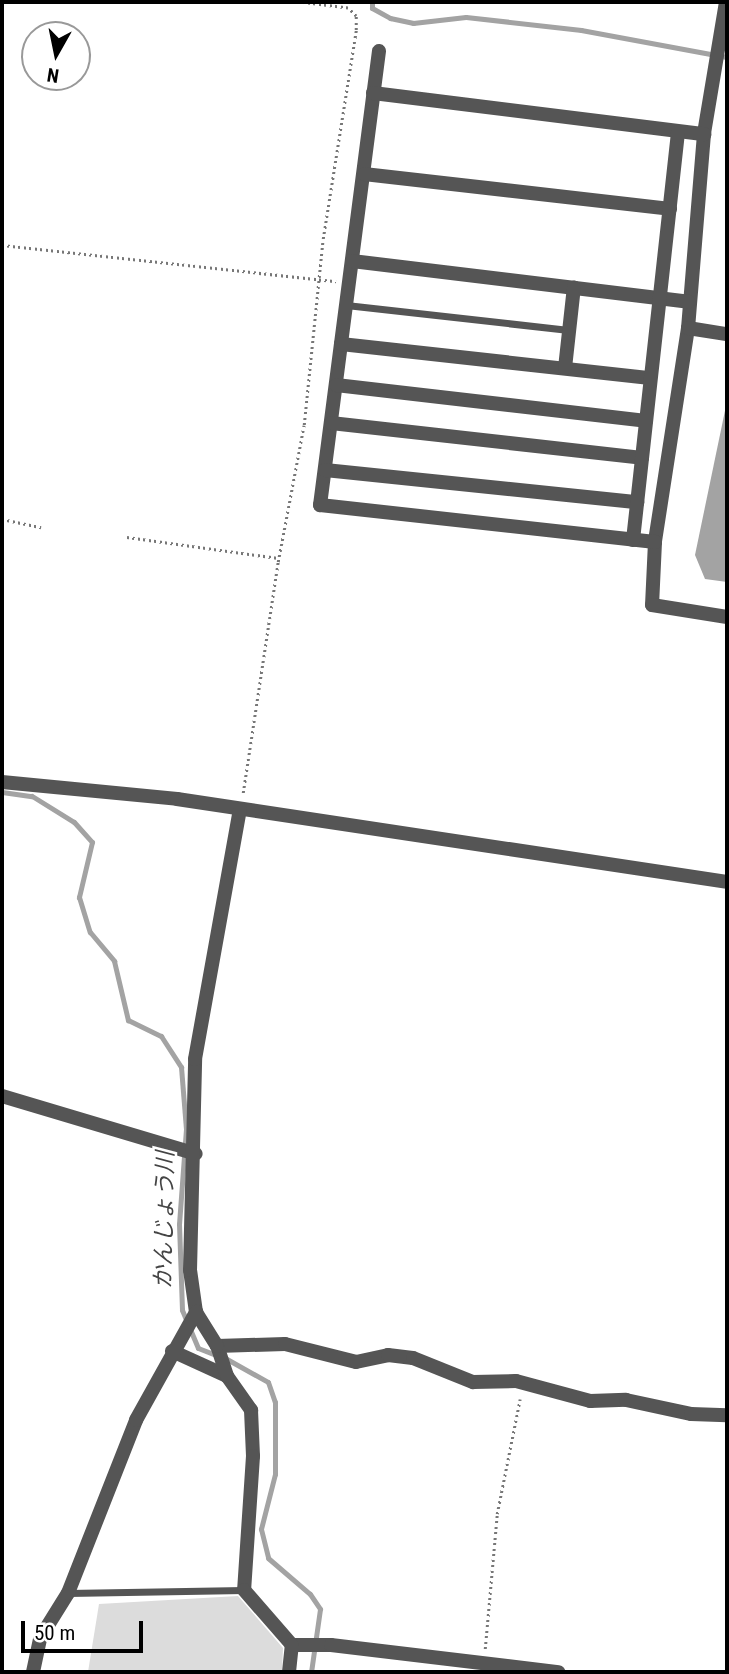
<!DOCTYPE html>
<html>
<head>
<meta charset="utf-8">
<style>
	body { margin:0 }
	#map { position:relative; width:729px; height:1674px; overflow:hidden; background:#fff; font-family:"Roboto Condensed","Noto Sans JP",sans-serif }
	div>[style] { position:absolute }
	.green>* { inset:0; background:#dcdcdc }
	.water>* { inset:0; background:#a3a3a3 }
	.stream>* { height:5px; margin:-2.5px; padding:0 2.5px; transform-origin:2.5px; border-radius:2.5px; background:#a3a3a3 }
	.path>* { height:2.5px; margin-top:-1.25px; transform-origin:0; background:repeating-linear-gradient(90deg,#777 0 2px,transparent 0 5.5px) }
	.lane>* { height:7px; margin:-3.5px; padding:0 3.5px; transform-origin:3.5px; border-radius:3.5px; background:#555 }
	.street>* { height:14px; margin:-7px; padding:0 7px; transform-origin:7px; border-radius:7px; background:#555 }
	span { translate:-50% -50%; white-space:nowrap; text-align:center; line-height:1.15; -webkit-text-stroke:5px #fff; paint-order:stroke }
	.water-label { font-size:23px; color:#444; font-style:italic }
	.frame { position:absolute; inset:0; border:4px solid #000; pointer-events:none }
	.north { position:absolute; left:21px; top:21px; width:70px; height:70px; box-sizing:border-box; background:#fff; border:2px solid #999; border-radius:50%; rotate:189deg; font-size:19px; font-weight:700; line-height:28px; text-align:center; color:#000 }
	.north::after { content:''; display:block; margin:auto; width:24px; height:32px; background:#000; clip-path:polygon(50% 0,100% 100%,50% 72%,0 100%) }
	.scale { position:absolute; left:21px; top:1621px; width:122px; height:32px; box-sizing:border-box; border:4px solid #000; border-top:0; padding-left:9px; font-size:21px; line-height:24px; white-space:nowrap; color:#000; -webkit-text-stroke:5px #fff; paint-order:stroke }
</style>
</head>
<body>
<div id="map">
	<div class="green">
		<i style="clip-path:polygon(238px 1596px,283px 1648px,282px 1672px,88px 1672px,99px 1604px)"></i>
	</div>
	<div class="water">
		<i style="clip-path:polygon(727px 401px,727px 582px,705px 579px,695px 555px)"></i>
	</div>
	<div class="stream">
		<i style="left:372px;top:2px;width:6px;rotate:90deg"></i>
		<i style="left:372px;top:8px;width:21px;rotate:29deg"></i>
		<i style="left:390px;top:18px;width:24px;rotate:12deg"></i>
		<i style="left:413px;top:23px;width:53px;rotate:-6.5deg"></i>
		<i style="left:466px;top:17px;width:116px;rotate:6.4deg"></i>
		<i style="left:581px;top:30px;width:148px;rotate:10.5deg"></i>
		<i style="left:2px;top:792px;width:30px;rotate:8deg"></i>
		<i style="left:32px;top:796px;width:49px;rotate:31.8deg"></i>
		<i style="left:74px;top:822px;width:27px;rotate:48deg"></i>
		<i style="left:92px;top:842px;width:57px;rotate:103.3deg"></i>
		<i style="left:79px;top:897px;width:37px;rotate:73deg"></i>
		<i style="left:90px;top:932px;width:38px;rotate:50deg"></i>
		<i style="left:114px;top:961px;width:61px;rotate:76.7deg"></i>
		<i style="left:128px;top:1020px;width:37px;rotate:26deg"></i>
		<i style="left:161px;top:1036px;width:37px;rotate:57deg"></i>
		<i style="left:181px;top:1067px;width:62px;rotate:85.4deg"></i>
		<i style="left:186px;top:1129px;width:95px;rotate:94.2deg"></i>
		<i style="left:179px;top:1224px;width:86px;rotate:88deg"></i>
		<i style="left:182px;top:1310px;width:41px;rotate:67.2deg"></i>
		<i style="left:198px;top:1348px;width:19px;rotate:21deg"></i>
		<i style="left:225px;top:1358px;width:49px;rotate:29.2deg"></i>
		<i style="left:268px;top:1382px;width:21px;rotate:71deg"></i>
		<i style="left:275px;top:1402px;width:72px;rotate:90deg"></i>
		<i style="left:275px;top:1474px;width:57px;rotate:104.3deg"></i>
		<i style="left:261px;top:1529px;width:30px;rotate:76deg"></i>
		<i style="left:268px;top:1558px;width:55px;rotate:40.6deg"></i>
		<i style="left:310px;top:1594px;width:18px;rotate:56deg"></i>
		<i style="left:320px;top:1609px;width:64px;rotate:98.1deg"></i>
	</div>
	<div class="path">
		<i style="left:2px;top:245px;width:336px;rotate:6.2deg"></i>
		<i style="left:2px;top:519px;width:40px;rotate:12deg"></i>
		<i style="left:127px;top:537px;width:153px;rotate:7.9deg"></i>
		<i style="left:243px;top:793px;width:234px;rotate:-81.4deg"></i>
		<i style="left:278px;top:562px;width:139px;rotate:-79.3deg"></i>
		<i style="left:304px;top:425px;width:187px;rotate:-84.2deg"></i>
		<i style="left:323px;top:239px;width:212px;rotate:-81deg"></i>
		<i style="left:356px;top:30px;width:14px;rotate:-90deg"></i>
		<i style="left:356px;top:16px;width:11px;rotate:-135deg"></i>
		<i style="left:348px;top:8px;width:49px;rotate:-173deg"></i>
		<i style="left:485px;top:1649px;width:136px;rotate:-84.9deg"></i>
		<i style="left:497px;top:1514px;width:117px;rotate:-78.7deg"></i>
	</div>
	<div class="lane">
		<i style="left:346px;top:305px;width:224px;rotate:6.4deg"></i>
		<i style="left:68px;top:1593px;width:176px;rotate:-1deg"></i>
	</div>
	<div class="street">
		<i style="left:726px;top:2px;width:134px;rotate:99.5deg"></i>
		<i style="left:704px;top:134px;width:195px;rotate:94.7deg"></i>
		<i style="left:688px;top:328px;width:217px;rotate:98.8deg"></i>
		<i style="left:655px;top:542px;width:63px;rotate:92.7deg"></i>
		<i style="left:652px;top:605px;width:76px;rotate:9.1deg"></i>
		<i style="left:379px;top:51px;width:458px;rotate:97.4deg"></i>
		<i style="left:320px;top:505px;width:337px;rotate:6.3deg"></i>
		<i style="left:373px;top:93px;width:334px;rotate:7.1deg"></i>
		<i style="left:364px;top:174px;width:308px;rotate:6.5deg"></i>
		<i style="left:352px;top:261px;width:339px;rotate:6.9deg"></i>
		<i style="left:688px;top:328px;width:39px;rotate:9deg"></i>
		<i style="left:341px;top:344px;width:311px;rotate:6.3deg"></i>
		<i style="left:565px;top:368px;width:81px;rotate:-83.7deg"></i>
		<i style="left:336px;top:385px;width:312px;rotate:6.6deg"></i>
		<i style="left:331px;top:423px;width:313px;rotate:6.4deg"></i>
		<i style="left:325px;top:470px;width:314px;rotate:5.9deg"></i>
		<i style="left:633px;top:540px;width:410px;rotate:-83.7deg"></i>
		<i style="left:2px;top:782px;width:176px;rotate:5.5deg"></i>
		<i style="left:177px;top:799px;width:556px;rotate:8.58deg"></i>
		<i style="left:2px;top:1096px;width:202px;rotate:16.6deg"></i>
		<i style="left:217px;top:1346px;width:68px;rotate:-1.7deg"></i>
		<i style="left:285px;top:1344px;width:73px;rotate:14.2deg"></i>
		<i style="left:356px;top:1362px;width:33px;rotate:-12deg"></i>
		<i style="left:388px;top:1355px;width:25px;rotate:7deg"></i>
		<i style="left:413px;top:1358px;width:65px;rotate:21.8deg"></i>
		<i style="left:473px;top:1382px;width:43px;rotate:-1.3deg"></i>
		<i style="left:516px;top:1381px;width:77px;rotate:15.1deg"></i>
		<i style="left:590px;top:1401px;width:36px;rotate:-2deg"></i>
		<i style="left:626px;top:1400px;width:66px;rotate:12.2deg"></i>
		<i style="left:691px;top:1414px;width:36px;rotate:2deg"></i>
		<i style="left:172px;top:1351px;width:60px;rotate:24.4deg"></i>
		<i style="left:227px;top:1376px;width:42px;rotate:54.8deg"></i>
		<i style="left:251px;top:1410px;width:46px;rotate:87.5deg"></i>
		<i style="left:253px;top:1456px;width:134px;rotate:93.8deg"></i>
		<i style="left:244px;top:1590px;width:73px;rotate:48.9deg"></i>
		<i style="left:292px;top:1645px;width:39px"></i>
		<i style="left:331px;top:1645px;width:229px;rotate:6.8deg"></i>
		<i style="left:227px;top:1376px;width:32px;rotate:-108deg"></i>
		<i style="left:217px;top:1346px;width:40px;rotate:-122deg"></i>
		<i style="left:196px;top:1312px;width:42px;rotate:-98.1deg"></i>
		<i style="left:190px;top:1270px;width:211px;rotate:-88.6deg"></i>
		<i style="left:195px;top:1059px;width:253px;rotate:-79.8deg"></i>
		<i style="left:33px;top:1672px;width:35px;rotate:-78deg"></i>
		<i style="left:40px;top:1638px;width:53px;rotate:-58.1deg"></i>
		<i style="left:68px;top:1593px;width:186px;rotate:-68.5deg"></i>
		<i style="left:136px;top:1420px;width:124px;rotate:-60.9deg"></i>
		<i style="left:289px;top:1672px;width:27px;rotate:-84deg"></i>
	</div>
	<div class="water-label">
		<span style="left:165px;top:1220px;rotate:-89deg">かんじょう川</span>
	</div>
	<div class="frame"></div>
	<div class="north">N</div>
	<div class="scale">50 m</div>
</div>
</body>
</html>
